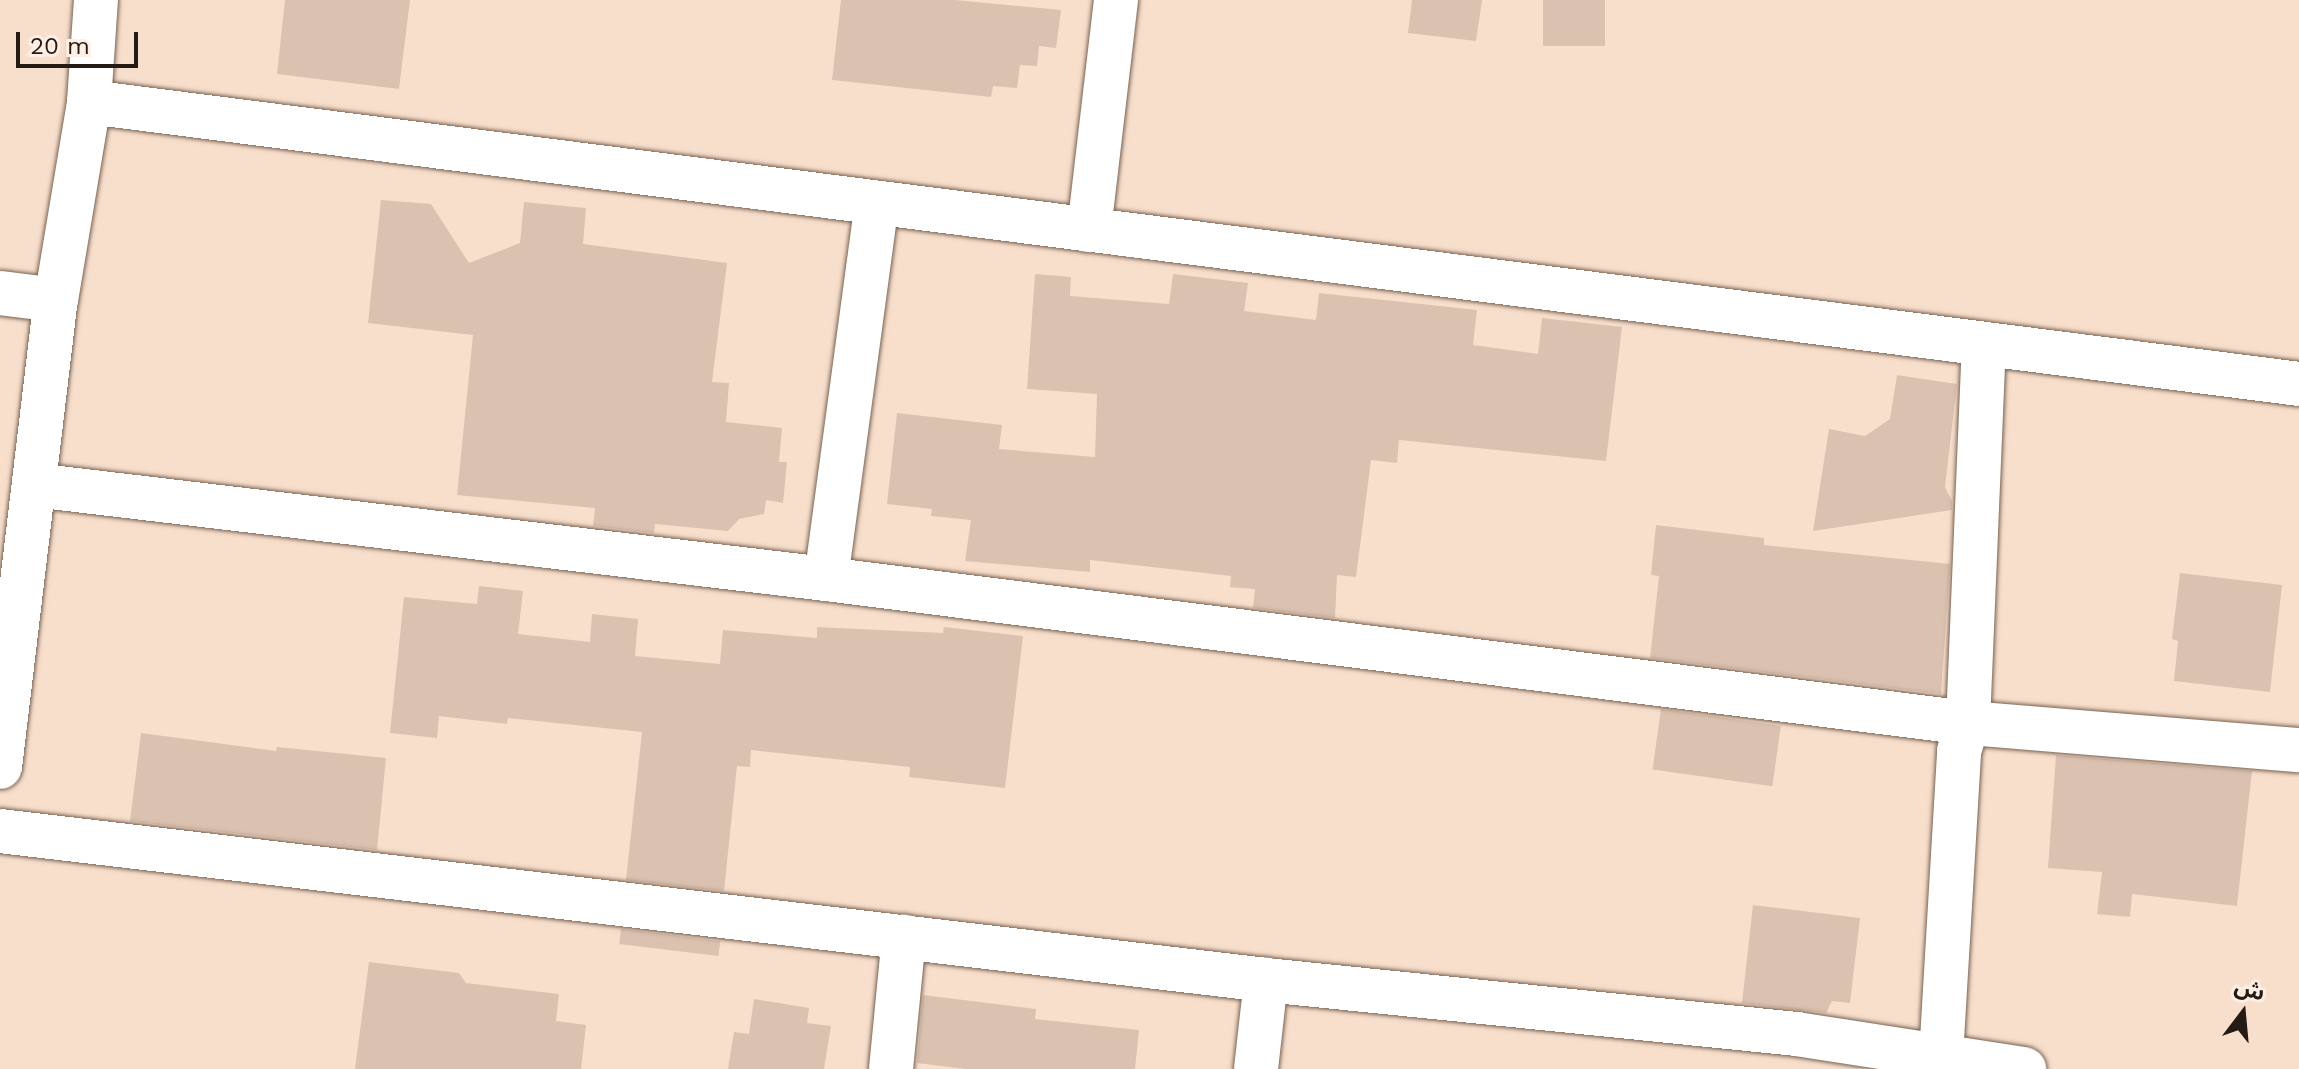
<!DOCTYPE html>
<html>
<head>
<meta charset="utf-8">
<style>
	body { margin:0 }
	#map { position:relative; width:2299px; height:1069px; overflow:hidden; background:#f8dfcc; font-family:"Work Sans","Noto Sans Arabic",sans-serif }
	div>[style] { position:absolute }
	.building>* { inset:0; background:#dbc2b0; transform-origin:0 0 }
	.roads { filter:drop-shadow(0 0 2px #786252) drop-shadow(0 0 2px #786252) }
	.minor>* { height:44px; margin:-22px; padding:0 22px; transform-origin:22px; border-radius:22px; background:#fff }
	span { translate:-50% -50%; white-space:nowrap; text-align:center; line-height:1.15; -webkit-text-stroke:6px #feeee3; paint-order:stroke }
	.north { position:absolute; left:2203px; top:973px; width:80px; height:80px; -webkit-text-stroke:6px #feeee3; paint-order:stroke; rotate:16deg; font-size:22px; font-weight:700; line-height:32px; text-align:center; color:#241b14 }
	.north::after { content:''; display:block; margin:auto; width:28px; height:36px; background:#241b14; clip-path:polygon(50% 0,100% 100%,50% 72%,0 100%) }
	.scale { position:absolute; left:16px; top:32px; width:122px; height:36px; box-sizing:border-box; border:4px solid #241b14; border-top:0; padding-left:10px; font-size:24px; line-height:28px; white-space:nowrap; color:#241b14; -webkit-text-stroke:6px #feeee3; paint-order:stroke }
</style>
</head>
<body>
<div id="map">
	<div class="building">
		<i style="clip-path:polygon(285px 0,410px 0,399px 89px,277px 74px)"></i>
		<i style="clip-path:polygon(841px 0,955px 0,1061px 10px,1056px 48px,1039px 46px,1037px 66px,1020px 65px,1017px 88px,993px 86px,991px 97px,832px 80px)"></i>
		<i style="clip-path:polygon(1412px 0,1482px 0,1476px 41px,1408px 33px)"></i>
		<i style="left:1543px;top:0;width:62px;height:46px"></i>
		<i style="clip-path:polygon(381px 200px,431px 204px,469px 263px,520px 243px,524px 202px,586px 208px,583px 244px,727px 263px,712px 382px,729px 383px,726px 422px,782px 428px,779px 462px,787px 462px,783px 503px,766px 500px,764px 514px,739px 519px,728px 531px,655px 524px,654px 533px,593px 526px,595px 508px,457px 495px,473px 335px,368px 323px)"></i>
		<i style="clip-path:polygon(1035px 274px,1071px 277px,1070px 296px,1169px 304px,1173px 274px,1248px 283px,1244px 311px,1316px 320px,1319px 293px,1477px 310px,1473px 345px,1538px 354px,1542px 318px,1622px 327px,1606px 461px,1399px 440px,1397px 463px,1371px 460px,1356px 577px,1337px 575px,1335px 618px,1253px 608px,1255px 589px,1230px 587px,1231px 576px,1090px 560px,1090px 572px,965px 561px,971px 520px,931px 516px,932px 509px,887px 504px,897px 413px,1002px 425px,999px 449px,1095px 457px,1097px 394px,1027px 389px)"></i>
		<i style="clip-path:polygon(1897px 375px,1957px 384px,1945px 487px,1952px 501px,1952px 510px,1813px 531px,1829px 429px,1865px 436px,1890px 419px)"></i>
		<i style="clip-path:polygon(1656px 525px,1764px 538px,1764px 545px,1950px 564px,1941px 694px,1650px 658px,1659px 576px,1651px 575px)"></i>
		<i style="clip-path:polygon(2180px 573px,2282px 585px,2270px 692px,2174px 681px,2178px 641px,2172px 639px)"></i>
		<i style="clip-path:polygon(479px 586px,523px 591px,518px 634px,590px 642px,592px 614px,638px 619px,635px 656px,720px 664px,723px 630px,817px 638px,817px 627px,943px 633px,944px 627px,1023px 636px,1005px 788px,909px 777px,910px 767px,751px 750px,750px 767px,737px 766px,724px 891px,626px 880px,642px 732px,508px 718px,507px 724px,439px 716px,437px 738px,390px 733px,404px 597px,477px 604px)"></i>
		<i style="left:1661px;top:709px;width:121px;height:61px;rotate:8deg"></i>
		<i style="clip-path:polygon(141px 733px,276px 751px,277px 747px,386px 758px,377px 850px,130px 821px)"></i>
		<i style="clip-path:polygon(2056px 755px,2252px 771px,2237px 906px,2132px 894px,2130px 917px,2097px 914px,2102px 872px,2048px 868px)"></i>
		<i style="clip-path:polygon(1753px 905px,1860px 918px,1850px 1003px,1832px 1001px,1826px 1013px,1742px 1003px)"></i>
		<i style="left:621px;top:929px;width:100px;height:15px;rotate:7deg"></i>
		<i style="clip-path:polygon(369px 962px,459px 973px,466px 983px,559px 994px,556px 1021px,586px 1025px,581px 1069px,355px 1069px)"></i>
		<i style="clip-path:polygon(923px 995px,1036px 1009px,1035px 1019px,1139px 1030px,1135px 1069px,966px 1069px,917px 1063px)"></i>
		<i style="clip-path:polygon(754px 999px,809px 1008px,807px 1023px,831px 1026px,824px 1069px,728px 1069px,734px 1032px,749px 1034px)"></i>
	</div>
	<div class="roads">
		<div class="minor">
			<i style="left:89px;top:102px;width:2228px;rotate:7.27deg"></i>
			<i style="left:1089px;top:230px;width:232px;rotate:-83.3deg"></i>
			<i style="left:0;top:293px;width:56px;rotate:7.1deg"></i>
			<i style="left:34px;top:485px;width:798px;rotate:6.77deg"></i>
			<i style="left:826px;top:579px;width:1151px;rotate:7.19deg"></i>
			<i style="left:1968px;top:723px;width:332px;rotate:4.7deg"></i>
			<i style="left:826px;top:579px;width:379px;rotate:-82.3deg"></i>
			<i style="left:0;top:767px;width:470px;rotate:-83.2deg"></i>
			<i style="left:56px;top:300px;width:201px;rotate:-80.5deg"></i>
			<i style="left:89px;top:102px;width:102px;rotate:-86.1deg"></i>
			<i style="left:0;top:831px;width:1275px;rotate:6.71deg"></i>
			<i style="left:1266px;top:980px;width:534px;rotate:5.81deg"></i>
			<i style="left:1797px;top:1034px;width:230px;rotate:8.8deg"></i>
			<i style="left:1941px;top:1057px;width:307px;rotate:-86.6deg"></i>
			<i style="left:1959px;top:751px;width:29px;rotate:-72deg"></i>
			<i style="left:1968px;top:723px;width:379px;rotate:-87.6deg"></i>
			<i style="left:891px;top:1069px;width:133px;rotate:-84.4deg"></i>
			<i style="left:1256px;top:1069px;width:90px;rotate:-83.6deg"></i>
		</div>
	</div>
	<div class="north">ش</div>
	<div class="scale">20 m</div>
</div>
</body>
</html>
